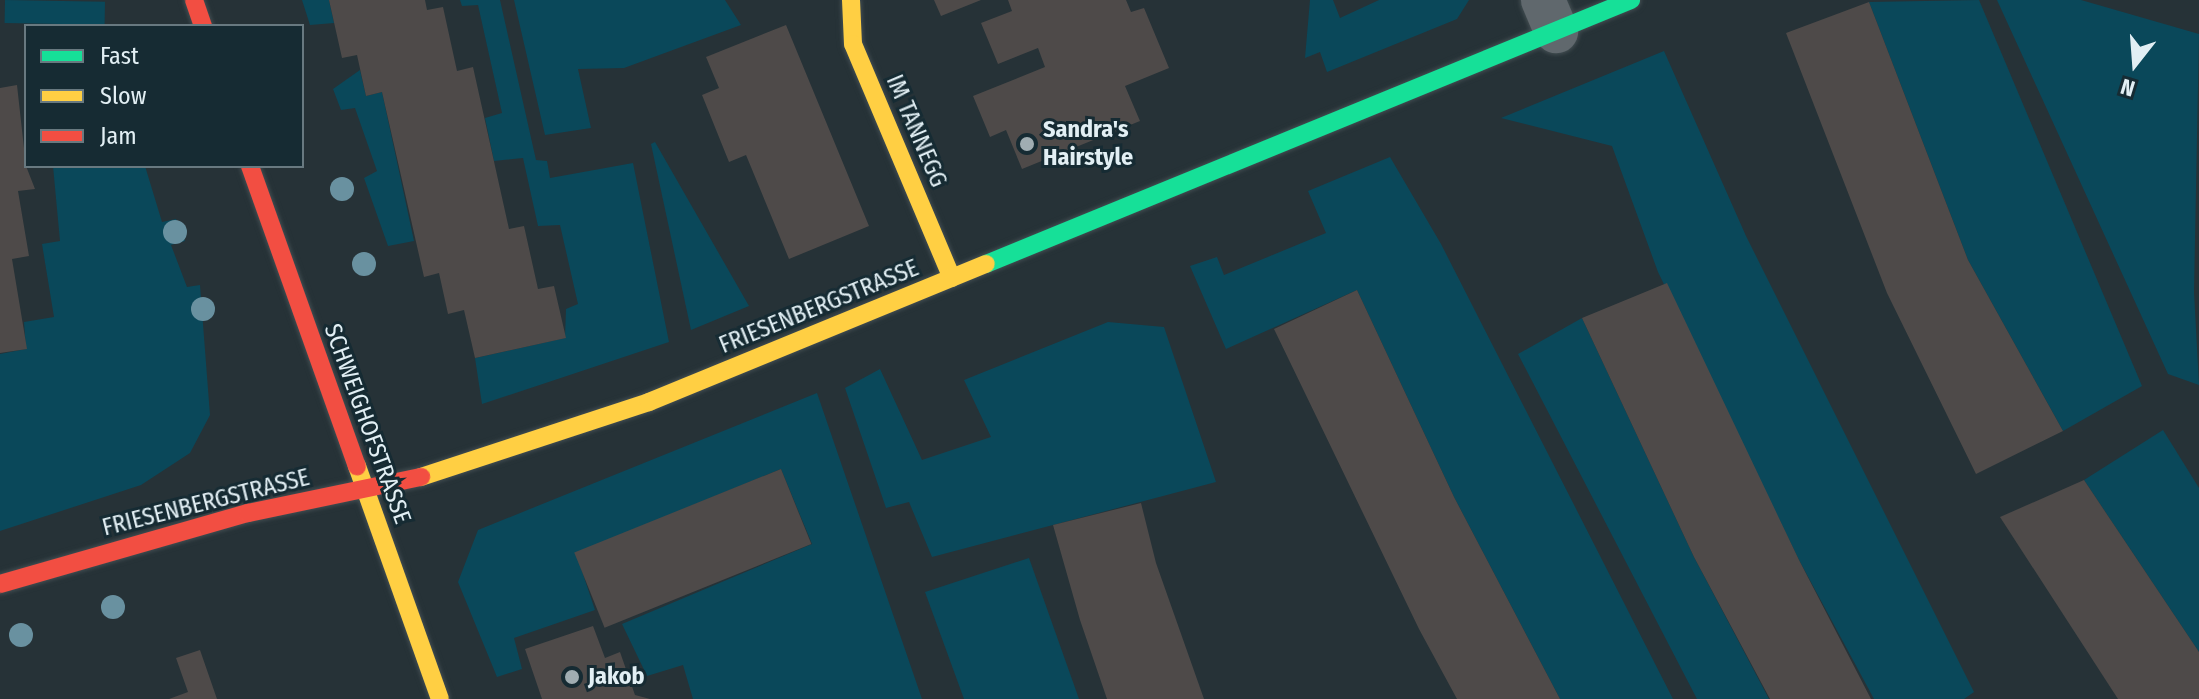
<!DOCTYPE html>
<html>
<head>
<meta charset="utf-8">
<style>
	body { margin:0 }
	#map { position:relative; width:2199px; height:699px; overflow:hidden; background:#263237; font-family:"Fira Sans Condensed",sans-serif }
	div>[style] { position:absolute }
	.green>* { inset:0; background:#0a485a; transform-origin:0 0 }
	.building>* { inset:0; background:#4e4a49; transform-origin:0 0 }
	.roads { filter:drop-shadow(0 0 2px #424d51) drop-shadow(0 0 2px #424d51) }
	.street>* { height:44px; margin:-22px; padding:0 22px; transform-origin:22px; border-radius:22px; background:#60686d }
	.fast>* { height:18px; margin:-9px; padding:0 9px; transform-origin:9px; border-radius:9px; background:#16e098 }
	.slow>* { height:18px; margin:-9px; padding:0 9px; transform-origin:9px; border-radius:9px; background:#ffcf43 }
	.jam>* { height:18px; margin:-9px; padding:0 9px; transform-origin:9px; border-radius:9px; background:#f24e42 }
	.trees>* { width:24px; height:24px; margin:-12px; border-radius:50%; background:#6991a0 }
	.dots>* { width:22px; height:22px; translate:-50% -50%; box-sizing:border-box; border:4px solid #162b33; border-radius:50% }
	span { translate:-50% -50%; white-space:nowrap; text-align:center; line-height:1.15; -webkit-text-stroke:6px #162b33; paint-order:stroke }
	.poi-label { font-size:24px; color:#e2eff4; font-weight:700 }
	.left { translate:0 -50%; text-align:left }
	.street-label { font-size:24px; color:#e2eff4 }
	.legend { position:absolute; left:24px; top:24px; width:280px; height:144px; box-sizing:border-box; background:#162b33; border:2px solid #687980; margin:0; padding:10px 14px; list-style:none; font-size:24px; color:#e2eff4 }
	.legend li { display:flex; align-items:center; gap:16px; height:40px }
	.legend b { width:40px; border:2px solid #687980 }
	.north { position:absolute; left:2095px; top:24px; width:80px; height:80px; -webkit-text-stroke:6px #162b33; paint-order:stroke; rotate:197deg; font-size:22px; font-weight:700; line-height:32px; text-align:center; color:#e2eff4 }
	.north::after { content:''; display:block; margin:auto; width:28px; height:36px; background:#e2eff4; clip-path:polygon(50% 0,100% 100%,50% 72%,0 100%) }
</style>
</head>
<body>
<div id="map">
	<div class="green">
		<i style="left:5px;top:0;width:100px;height:23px;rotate:1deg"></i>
		<i style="clip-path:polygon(302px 0,329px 0,334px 23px,310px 25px)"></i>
		<i style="clip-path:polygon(460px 0,500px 0,536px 160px,547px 161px,550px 178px,633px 163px,669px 342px,482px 404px,475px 358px,565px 338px,566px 309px,578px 304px,560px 225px,538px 226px,523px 158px,494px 161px,485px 118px,502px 113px,478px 5px,462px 6px)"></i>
		<i style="clip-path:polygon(514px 0,725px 0,741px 25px,624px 68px,578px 69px,591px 128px,545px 135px)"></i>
		<i style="clip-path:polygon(1310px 0,1333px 0,1340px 18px,1379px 0,1469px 0,1457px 19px,1327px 72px,1320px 52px,1305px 58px)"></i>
		<i style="clip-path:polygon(1979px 0,2142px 386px,2063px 431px,1968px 260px,1869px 2px)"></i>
		<i style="clip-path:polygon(1997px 0,2081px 0,2199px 34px,2194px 292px,2199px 385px,2168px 374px)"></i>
		<i style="clip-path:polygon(1664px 51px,1746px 236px,1974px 692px,1964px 699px,1874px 699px,1799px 560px,1658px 272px,1612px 146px,1501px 118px)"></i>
		<i style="clip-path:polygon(360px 70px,366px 96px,382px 92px,414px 241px,388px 246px,364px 178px,377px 171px,355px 108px,341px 110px,333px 89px)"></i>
		<i style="clip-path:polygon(655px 142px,749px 306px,691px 330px,651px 144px)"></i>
		<i style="clip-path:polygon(1390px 157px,1441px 244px,1673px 699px,1560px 699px,1454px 497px,1357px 290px,1226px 349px,1190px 266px,1217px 257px,1224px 275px,1326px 233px,1308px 191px)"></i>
		<i style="clip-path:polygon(53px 166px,145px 166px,162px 222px,176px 219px,185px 241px,171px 245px,187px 287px,200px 285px,210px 415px,190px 453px,141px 485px,0 531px,0 354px,26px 349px,24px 322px,54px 317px,42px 244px,60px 241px)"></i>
		<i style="clip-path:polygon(1582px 318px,1694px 557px,1769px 699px,1697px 699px,1518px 354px)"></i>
		<i style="clip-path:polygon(1108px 322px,1164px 327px,1216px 482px,932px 557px,909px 502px,886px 508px,845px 388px,880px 369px,922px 460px,991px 437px,964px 380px)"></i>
		<i style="clip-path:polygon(817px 393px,922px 699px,693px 699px,683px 665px,647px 676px,622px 624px,812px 544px,781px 469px,576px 553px,595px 610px,514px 638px,522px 669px,497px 677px,458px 582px,478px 530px)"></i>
		<i style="clip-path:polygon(2163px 430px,2199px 488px,2199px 652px,2084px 480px)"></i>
		<i style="clip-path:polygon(1029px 558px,1079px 699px,964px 699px,925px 592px)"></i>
	</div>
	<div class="building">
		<i style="clip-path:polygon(329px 0,425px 0,427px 10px,443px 7px,457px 71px,473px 67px,509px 229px,524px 226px,538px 289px,554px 286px,566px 338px,475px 358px,464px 310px,448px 314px,439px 273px,424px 277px,382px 92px,366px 96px,357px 55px,342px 58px)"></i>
		<i style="clip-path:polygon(934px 0,981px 0,941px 16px)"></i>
		<i style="clip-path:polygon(1008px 0,1126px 0,1131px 12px,1144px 8px,1169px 68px,1125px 86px,1140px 121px,1022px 169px,1006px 130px,990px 137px,973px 96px,1045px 67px,1038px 48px,998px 64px,981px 23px,1012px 11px)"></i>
		<i style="clip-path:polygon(1869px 2px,1968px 260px,2063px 431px,1976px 474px,1887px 293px,1786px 33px)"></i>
		<i style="clip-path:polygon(786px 25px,869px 226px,789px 259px,746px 155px,729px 162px,702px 95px,719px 88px,706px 57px)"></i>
		<i style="clip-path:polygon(17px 85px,26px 166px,35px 189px,18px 191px,29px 256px,12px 259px,27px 349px,0 353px,0 88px)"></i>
		<i style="clip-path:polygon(1667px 283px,1799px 560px,1871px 699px,1770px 699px,1694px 557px,1582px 318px)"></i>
		<i style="clip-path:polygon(1357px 290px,1454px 497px,1560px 699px,1457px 699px,1419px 629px,1274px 329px)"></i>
		<i style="left:781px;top:469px;width:81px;height:223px;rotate:68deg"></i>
		<i style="clip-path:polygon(2084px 480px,2199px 652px,2199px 699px,2118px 699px,2000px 517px)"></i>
		<i style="clip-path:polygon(1141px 503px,1156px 563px,1204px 699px,1107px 699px,1080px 620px,1053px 525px)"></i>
		<i style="clip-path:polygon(593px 626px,605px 658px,620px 652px,635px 695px,650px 699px,542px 699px,525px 649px)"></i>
		<i style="clip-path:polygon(200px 650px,217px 699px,169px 699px,188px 692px,176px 658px)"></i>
	</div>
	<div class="roads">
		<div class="street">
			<i style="left:1543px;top:0;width:34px;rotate:67deg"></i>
		</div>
		<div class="fast">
			<i style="left:986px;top:264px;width:697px;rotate:-22.26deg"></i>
		</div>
		<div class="slow">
			<i style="left:851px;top:0;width:44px;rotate:87.4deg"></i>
			<i style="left:853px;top:44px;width:254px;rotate:67.1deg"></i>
			<i style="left:357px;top:466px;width:247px;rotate:70.4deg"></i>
			<i style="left:421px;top:477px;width:240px;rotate:-18.2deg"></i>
			<i style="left:649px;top:402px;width:364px;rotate:-22.3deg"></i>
		</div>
		<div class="jam">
			<i style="left:194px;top:0;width:28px;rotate:71deg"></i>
			<i style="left:250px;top:166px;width:319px;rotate:70.4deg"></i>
			<i style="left:0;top:584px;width:258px;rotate:-16deg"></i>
			<i style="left:248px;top:513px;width:177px;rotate:-11.8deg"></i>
		</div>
	</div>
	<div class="trees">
		<i style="left:342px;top:189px"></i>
		<i style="left:175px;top:232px"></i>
		<i style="left:364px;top:264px"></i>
		<i style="left:203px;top:309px"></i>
		<i style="left:113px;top:607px"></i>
		<i style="left:21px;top:635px"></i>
	</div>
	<div class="dots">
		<i style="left:1027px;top:144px;background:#a0adb2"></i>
		<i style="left:572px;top:677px;background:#a0adb2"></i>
	</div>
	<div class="poi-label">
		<span class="left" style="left:1043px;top:144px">Sandra's<br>Hairstyle</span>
		<span class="left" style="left:588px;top:677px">Jakob</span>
	</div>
	<div class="street-label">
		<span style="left:916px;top:131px;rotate:67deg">IM TANNEGG</span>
		<span style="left:819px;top:307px;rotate:-22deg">FRIESENBERGSTRASSE</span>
		<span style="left:367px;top:424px;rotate:70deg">SCHWEIGHOFSTRASSE</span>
		<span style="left:206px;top:503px;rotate:-14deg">FRIESENBERGSTRASSE</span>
	</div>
	<ul class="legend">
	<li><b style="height:10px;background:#16e098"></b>Fast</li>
	<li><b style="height:10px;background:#ffcf43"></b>Slow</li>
	<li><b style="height:10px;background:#f24e42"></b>Jam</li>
	</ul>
	<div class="north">N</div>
</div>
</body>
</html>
